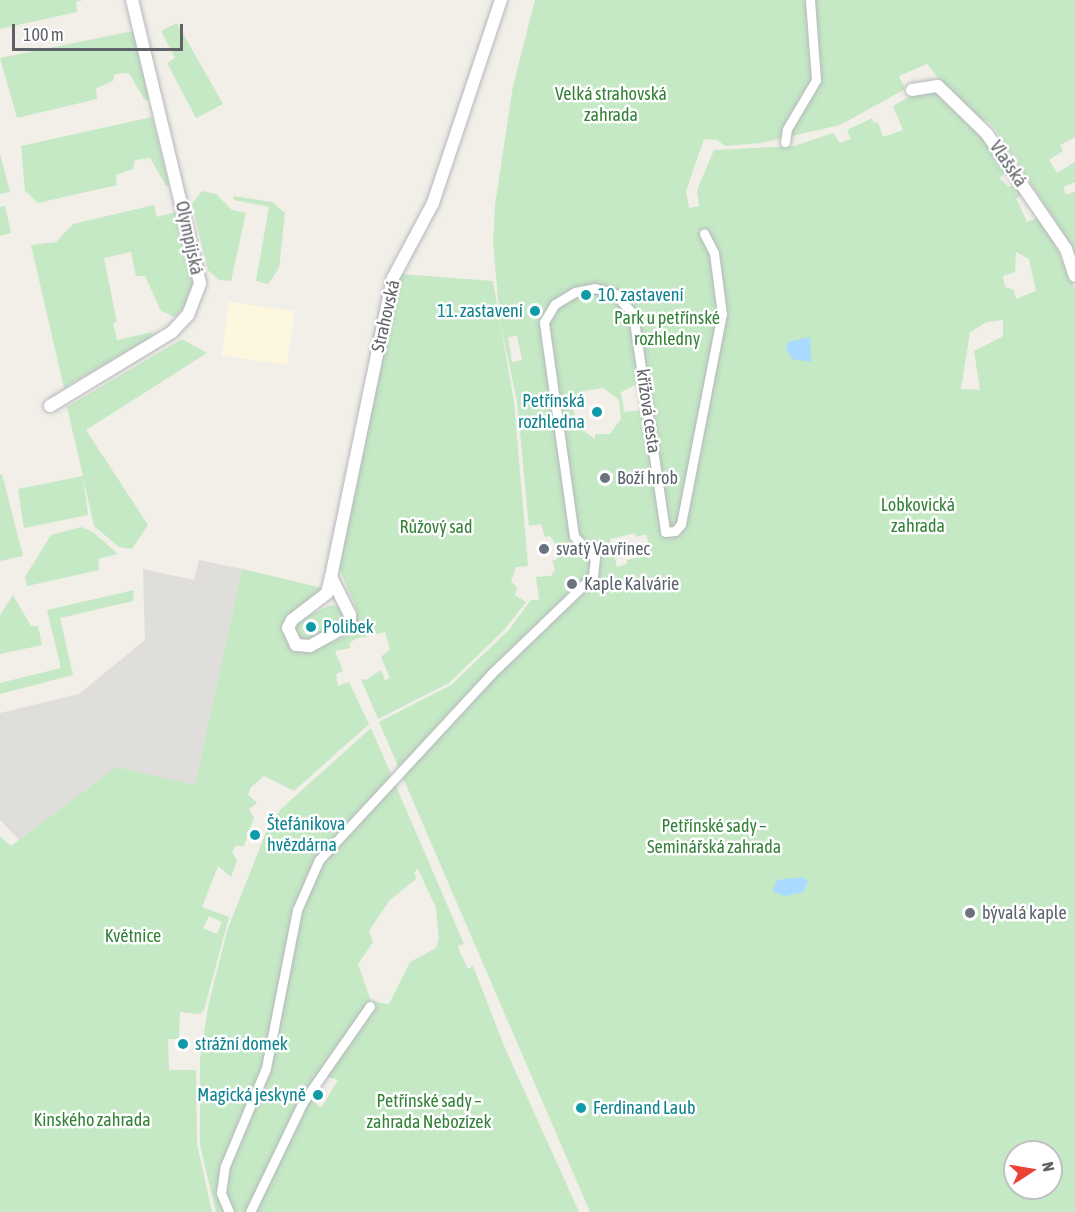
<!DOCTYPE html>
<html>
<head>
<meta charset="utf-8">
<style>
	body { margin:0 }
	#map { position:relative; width:1075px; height:1212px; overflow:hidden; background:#f1efe8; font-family:"Asap Condensed",sans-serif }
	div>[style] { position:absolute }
	.commercial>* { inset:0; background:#fef7e0; transform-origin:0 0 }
	.industrial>* { inset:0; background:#e0deda }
	.green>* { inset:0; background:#c5e8c5 }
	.water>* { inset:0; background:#aadaff }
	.roads { filter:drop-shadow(0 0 2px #b5b8bc) drop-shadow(0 0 2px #b5b8bc) }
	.pedestrian>* { height:9px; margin:-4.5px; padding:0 4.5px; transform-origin:4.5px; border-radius:4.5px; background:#fff }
	.minor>* { height:12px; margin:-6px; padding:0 6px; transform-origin:6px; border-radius:6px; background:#fff }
	.dots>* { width:16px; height:16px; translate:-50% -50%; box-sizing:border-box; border:3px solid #fff; border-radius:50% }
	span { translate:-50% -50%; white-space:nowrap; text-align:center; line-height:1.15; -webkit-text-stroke:5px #fff; paint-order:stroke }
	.park-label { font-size:18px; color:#348238 }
	.street-label { font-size:18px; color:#5f6368 }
	.culture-label { font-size:18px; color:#0d838f }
	.left { translate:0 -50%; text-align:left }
	.right { translate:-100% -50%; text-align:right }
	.worship-label { font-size:18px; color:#5b616d }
	.north { position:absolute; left:1003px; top:1140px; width:60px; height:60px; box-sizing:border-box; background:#fff; border:2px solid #bfc1c3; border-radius:50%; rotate:78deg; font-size:16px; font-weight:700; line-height:24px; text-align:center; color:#5f6368 }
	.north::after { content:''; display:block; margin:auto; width:21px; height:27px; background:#ea4335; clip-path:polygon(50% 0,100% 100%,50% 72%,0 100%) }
	.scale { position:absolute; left:12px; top:24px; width:171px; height:27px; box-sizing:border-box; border:3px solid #5f6368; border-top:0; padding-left:8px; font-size:18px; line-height:21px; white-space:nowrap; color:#5f6368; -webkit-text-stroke:4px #fff; paint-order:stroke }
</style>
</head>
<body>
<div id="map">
	<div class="commercial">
		<i style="left:229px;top:302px;width:66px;height:54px;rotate:8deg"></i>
	</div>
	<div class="industrial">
		<i style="clip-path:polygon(199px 560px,242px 569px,195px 786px,116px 767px,19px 840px,0 820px,0 713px,79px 694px,145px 640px,143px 569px,194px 580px)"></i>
	</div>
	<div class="green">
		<i style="clip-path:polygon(0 0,83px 0,76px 2px,77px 12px,0 29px)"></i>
		<i style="clip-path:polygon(evenodd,535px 0,1075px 0,1075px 137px,1060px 145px,1063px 151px,1049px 160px,1057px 173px,1075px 162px,1075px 182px,1063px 187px,1066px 195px,1075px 191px,1075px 260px,1072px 247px,994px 127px,986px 120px,979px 122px,962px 107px,927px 64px,899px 76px,905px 89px,840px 125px,761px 143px,725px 146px,717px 140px,704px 139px,686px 191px,689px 208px,699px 206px,697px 190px,714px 150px,794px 146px,833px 133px,840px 143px,851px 139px,847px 130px,872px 118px,874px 123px,878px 122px,883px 137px,903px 130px,893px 106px,916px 93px,934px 92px,980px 134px,1006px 173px,999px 178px,1009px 187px,1014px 184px,1022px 195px,1016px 198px,1027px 222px,1037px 218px,1052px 238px,1075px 289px,1075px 1212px,590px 1212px,379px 722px,451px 685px,508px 631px,531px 600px,539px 600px,536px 577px,551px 576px,555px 570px,552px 561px,557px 559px,557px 546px,550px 536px,545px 537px,541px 524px,529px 526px,517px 401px,500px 321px,493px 243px,495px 205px,513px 86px,535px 0,1016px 252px,1029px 259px,1036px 291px,1016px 299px,1014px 290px,1005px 287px,1003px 276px,1015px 272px,1016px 252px,535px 0,1003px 320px,1003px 336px,974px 351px,980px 390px,961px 389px,970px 332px,987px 322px,1003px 320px,535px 0,517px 336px,522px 360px,512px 362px,508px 337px,517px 336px,535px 0,635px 385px,641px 389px,644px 410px,624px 412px,621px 392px,635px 385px,535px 0,603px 388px,619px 400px,621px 419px,610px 434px,595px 434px,595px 439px,576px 425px,573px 405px,584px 391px,603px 388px,535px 0,608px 473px,613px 473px,613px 481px,597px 479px,599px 474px,608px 473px,535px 0,635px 533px,636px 537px,646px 534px,651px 555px,627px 560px,627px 564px,617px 567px,610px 539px,635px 533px,535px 0,1015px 1152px,1051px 1152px,1051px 1188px,1015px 1188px,1015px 1152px)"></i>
		<i style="clip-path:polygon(177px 23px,223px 104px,196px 118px,167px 63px,175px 58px,161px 31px)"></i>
		<i style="clip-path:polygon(133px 31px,149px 100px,144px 99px,129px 73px,115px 74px,113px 81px,96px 88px,97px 99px,17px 118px,0 58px)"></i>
		<i style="clip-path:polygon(152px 117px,169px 185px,166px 186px,150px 158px,135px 160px,133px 169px,116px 175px,117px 185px,38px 203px,25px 191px,21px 146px)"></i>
		<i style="clip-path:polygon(0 154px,10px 192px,0 194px)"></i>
		<i style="clip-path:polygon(202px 191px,216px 194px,232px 210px,246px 213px,231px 281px,219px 280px,208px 270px,192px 204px)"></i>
		<i style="clip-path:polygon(233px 196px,272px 202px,285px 213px,279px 268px,268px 284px,256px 281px,269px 207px,234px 200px)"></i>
		<i style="clip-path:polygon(154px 205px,157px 217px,175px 212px,193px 285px,190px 301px,175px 317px,161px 311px,145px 276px,136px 276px,131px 252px,104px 258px,117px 322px,113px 323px,117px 340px,152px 332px,153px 336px,64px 388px,31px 245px,56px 242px,73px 224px)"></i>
		<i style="clip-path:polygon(5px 206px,11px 233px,0 236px,0 207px)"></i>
		<i style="clip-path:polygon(evenodd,400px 274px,493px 281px,514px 402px,527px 554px,528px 566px,516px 567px,511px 582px,517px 587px,515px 595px,526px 602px,504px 630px,449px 683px,378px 719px,361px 679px,366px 680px,381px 670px,385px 680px,390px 678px,381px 657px,390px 649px,385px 632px,355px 639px,349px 644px,351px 648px,335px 651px,343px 671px,336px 674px,338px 686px,349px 682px,369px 724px,294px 791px,264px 776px,251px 787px,248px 795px,257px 803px,249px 809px,254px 818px,244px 846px,236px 846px,232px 851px,237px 861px,231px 877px,218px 866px,202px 907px,229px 917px,204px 1010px,200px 1014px,180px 1012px,179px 1039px,168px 1039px,169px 1070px,196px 1070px,197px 1144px,212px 1212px,0 1212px,0 836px,11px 846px,116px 767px,195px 785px,242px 569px,322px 588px,284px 631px,296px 650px,309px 652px,347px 635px,354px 628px,357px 610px,338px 566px,400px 274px,209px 916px,222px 922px,217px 934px,203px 928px,209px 916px)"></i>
		<i style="clip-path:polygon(182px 339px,207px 353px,86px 430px,148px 525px,132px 549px,119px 547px,94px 526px,83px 477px,88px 515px,24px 528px,18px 489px,83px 476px,67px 407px)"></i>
		<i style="clip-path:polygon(2px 474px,23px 556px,0 561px,0 475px)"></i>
		<i style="clip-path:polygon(81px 527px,93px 532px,118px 554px,98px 559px,99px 570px,27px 586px,25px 577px,51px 535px)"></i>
		<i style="clip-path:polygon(134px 590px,133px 601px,60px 618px,73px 675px,0 694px,0 683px,61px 668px,47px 610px)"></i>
		<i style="clip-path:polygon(13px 595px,31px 626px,38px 626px,42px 645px,0 654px,0 615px)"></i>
		<i style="clip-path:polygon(331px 605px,343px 608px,345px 620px,340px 626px,308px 641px,298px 639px,294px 627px,300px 620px)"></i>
		<i style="clip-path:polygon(evenodd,371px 728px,464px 944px,458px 946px,460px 952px,468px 969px,473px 966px,505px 1048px,579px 1212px,216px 1212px,200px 1145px,200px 1060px,208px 1007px,227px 931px,266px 832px,281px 809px,371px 728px,418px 869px,436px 908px,439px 939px,436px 948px,410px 962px,389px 1004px,371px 1001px,358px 964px,373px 942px,369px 931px,389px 901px,417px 878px,414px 873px,418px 869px,371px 728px,325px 1076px,338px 1080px,321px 1108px,312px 1099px,325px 1076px)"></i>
	</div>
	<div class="water">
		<i style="clip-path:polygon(810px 337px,811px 362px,792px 359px,786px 349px,788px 342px)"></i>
		<i style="clip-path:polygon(802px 877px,808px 882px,803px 892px,785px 896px,772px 891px,777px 880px)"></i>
	</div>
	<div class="roads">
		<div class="pedestrian">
			<i style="left:785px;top:142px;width:13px;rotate:-81deg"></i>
			<i style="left:787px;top:129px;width:57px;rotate:-59.4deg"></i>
			<i style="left:816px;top:80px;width:80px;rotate:-94.3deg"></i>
			<i style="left:229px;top:1212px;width:21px;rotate:-113deg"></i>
			<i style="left:221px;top:1193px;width:27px;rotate:-82deg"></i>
			<i style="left:225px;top:1166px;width:106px;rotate:-67.3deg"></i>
			<i style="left:266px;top:1068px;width:161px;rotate:-78.9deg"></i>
			<i style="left:297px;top:910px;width:55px;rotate:-66.3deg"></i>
			<i style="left:319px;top:860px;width:253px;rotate:-47.2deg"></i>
			<i style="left:491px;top:674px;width:141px;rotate:-43.9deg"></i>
			<i style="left:593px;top:576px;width:18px;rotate:-84deg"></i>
			<i style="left:595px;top:558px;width:30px;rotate:-134deg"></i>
			<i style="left:574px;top:536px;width:216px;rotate:-98deg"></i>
			<i style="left:544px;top:322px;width:21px;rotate:-59deg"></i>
			<i style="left:555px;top:304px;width:23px;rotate:-31deg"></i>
			<i style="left:575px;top:292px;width:20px;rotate:-11deg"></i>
			<i style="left:595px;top:288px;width:21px;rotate:17deg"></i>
			<i style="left:615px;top:294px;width:27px;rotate:48deg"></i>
			<i style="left:633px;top:314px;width:220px;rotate:81.6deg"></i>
			<i style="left:665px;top:532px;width:10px;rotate:-6deg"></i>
			<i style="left:675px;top:531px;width:9px;rotate:-49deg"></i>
			<i style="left:681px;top:524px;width:214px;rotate:-79deg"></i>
			<i style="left:722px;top:314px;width:62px;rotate:-97.5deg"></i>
			<i style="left:714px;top:253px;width:22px;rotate:-117deg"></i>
			<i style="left:250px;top:1212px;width:122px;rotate:-64.3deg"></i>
			<i style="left:303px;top:1102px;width:117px;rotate:-55.1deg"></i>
		</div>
		<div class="minor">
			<i style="left:912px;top:90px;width:26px;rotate:-9deg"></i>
			<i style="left:938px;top:86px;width:69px;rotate:44.4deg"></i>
			<i style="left:987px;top:134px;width:140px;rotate:55.5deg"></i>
			<i style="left:1066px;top:249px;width:28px;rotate:72deg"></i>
			<i style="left:50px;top:406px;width:143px;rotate:-31.2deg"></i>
			<i style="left:172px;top:332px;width:23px;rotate:-47deg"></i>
			<i style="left:188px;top:315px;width:34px;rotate:-69deg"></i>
			<i style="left:200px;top:283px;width:291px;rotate:-103.5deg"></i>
			<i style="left:331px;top:577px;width:42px;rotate:63.4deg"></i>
			<i style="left:350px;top:615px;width:9px;rotate:90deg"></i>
			<i style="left:350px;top:624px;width:46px;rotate:151.2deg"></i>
			<i style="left:310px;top:646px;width:14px;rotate:-176deg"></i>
			<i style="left:296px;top:645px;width:19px;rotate:-115deg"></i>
			<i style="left:288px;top:628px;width:9px;rotate:-63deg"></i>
			<i style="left:292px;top:620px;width:44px;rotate:-37.6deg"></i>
			<i style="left:327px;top:593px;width:16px;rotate:-76deg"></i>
			<i style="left:331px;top:577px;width:305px;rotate:-78.3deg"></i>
			<i style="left:393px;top:278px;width:85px;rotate:-61.9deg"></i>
			<i style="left:433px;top:203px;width:214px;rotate:-71.5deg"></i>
		</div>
	</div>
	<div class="dots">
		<i style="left:586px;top:295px;background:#0f9aa8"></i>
		<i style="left:535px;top:311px;background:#0f9aa8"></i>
		<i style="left:597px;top:412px;background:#0f9aa8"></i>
		<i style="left:605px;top:478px;background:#6b7280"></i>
		<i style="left:544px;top:549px;background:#6b7280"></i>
		<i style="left:572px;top:584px;background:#6b7280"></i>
		<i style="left:311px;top:627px;background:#0f9aa8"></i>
		<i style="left:255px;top:835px;background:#0f9aa8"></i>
		<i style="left:970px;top:913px;background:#6b7280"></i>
		<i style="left:183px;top:1044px;background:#0f9aa8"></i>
		<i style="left:318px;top:1095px;background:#0f9aa8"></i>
		<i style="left:581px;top:1108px;background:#0f9aa8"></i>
	</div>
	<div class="park-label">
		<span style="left:611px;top:105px">Velká strahovská<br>zahrada</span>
		<span style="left:667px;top:329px">Park u petřínské<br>rozhledny</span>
		<span style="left:918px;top:516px">Lobkovická<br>zahrada</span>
		<span style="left:436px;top:527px">Růžový sad</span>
		<span style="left:714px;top:837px">Petřínské sady –<br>Seminářská zahrada</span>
		<span style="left:133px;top:936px">Květnice</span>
		<span style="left:429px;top:1112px">Petřínské sady –<br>zahrada Nebozízek</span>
		<span style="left:92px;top:1120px">Kinského zahrada</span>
	</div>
	<div class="street-label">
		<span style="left:1008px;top:164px;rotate:56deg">Vlašská</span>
		<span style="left:189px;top:238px;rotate:78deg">Olympijská</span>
		<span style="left:386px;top:316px;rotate:-77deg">Strahovská</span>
		<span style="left:648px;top:411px;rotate:82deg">křížová cesta</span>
	</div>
	<div class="culture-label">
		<span class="left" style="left:598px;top:295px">10. zastavení</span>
		<span class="right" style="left:523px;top:311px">11. zastavení</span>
		<span class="right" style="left:585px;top:412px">Petřínská<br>rozhledna</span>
		<span class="left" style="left:323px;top:627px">Polibek</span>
		<span class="left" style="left:267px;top:835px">Štefánikova<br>hvězdárna</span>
		<span class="left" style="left:195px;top:1044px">strážní domek</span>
		<span class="right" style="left:306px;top:1095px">Magická jeskyně</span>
		<span class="left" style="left:593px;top:1108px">Ferdinand Laub</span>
	</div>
	<div class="worship-label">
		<span class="left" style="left:617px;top:478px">Boží hrob</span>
		<span class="left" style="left:556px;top:549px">svatý Vavřinec</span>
		<span class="left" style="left:584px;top:584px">Kaple Kalvárie</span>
		<span class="left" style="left:982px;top:913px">bývalá kaple</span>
	</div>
	<div class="north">N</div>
	<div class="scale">100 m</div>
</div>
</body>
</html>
